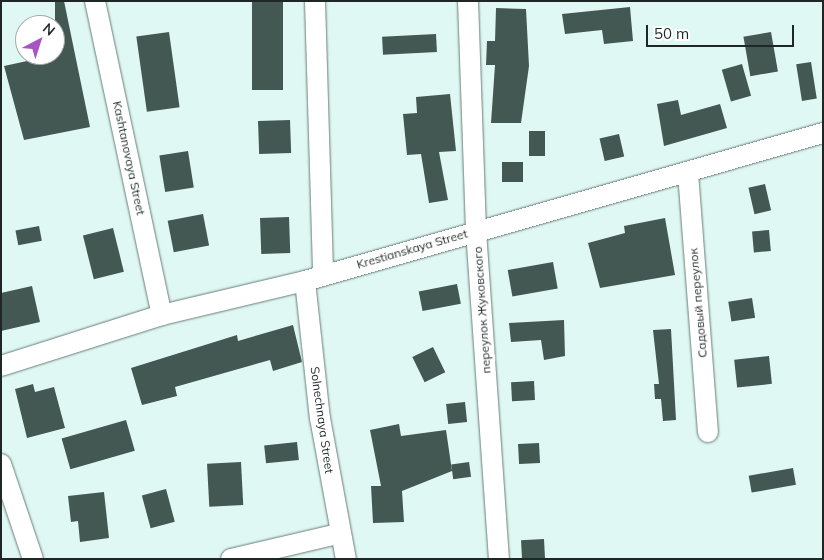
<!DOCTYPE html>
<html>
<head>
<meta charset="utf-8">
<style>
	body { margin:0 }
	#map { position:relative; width:824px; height:560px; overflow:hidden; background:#e0f8f3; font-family:Mulish,sans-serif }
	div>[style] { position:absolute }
	.building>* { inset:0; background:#435753; transform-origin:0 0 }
	.roads { filter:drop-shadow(0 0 1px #687d79) drop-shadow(0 0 1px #687d79) }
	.minor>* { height:20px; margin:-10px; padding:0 10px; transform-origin:10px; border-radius:10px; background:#fff }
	span { translate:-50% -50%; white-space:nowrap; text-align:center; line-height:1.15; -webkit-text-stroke:5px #fff; paint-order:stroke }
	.street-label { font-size:12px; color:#1f2726 }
	.frame { position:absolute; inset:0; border:2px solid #1f2726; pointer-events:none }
	.north { position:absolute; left:15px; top:15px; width:50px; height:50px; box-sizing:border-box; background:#fff; border:1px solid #a5a9a8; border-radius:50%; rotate:40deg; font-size:14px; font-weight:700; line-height:20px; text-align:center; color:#1f2726 }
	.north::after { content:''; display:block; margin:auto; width:18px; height:22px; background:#a855c4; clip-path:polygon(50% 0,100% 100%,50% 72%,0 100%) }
	.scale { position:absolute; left:646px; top:25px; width:148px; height:22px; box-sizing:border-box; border:2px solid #1f2726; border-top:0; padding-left:6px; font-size:15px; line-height:18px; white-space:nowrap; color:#1f2726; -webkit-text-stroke:4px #fff; paint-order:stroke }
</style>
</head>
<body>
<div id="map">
	<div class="building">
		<i style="clip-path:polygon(55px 1px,64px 1px,90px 127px,24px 140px,4px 66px,55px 55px)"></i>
		<i style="left:252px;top:1px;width:31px;height:89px"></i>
		<i style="clip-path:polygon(630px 7px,633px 41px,604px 44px,602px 30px,565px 34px,562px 14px)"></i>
		<i style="clip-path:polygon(496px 8px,526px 9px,529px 66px,521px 123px,491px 123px,495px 65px,486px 65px,487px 41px,495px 41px)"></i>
		<i style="left:169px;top:32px;width:76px;height:33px;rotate:82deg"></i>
		<i style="left:771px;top:32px;width:40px;height:28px;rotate:80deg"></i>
		<i style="left:436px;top:34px;width:18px;height:54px;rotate:87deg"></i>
		<i style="left:811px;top:62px;width:37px;height:15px;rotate:81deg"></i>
		<i style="left:742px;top:64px;width:33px;height:21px;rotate:74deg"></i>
		<i style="clip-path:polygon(450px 94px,456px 151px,439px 152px,448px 200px,429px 203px,421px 154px,407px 155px,403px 114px,417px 113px,416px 97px)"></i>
		<i style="clip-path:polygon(678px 100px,681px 115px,720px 104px,727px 128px,664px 146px,657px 104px)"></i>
		<i style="left:290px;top:120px;width:33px;height:32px;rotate:88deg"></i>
		<i style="left:529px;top:131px;width:16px;height:25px"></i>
		<i style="left:619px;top:134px;width:23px;height:20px;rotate:77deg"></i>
		<i style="left:188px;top:151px;width:37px;height:29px;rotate:81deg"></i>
		<i style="left:502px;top:162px;width:21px;height:20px"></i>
		<i style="left:765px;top:184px;width:27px;height:17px;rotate:77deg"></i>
		<i style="left:203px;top:214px;width:32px;height:36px;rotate:79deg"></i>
		<i style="left:289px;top:217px;width:36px;height:29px;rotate:88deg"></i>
		<i style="clip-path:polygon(665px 218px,675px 275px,600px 288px,588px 243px,625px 233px,624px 226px)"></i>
		<i style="left:39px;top:226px;width:15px;height:24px;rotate:79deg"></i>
		<i style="left:113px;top:228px;width:45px;height:31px;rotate:76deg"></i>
		<i style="left:769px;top:230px;width:21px;height:17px;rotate:85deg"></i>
		<i style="left:553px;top:262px;width:27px;height:46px;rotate:80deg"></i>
		<i style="left:457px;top:284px;width:20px;height:39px;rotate:79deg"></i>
		<i style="clip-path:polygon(32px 286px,40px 322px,1px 331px,1px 293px)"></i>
		<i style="left:752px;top:298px;width:20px;height:24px;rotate:81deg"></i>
		<i style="clip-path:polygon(564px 320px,565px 356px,544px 360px,541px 340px,511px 342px,509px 323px)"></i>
		<i style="clip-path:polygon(293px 325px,302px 362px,273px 371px,270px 360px,175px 387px,177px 396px,142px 405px,131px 368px,237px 335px,238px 341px)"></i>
		<i style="clip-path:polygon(671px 329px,676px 420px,663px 421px,661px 399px,655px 399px,654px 384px,659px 384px,653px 330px)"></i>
		<i style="left:433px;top:347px;width:28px;height:23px;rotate:64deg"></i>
		<i style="left:769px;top:356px;width:28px;height:35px;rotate:84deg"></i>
		<i style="left:534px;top:381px;width:19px;height:23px;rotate:87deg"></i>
		<i style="clip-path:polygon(33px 384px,35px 392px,54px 387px,65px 428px,27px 438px,15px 389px)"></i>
		<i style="left:465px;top:402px;width:20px;height:19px;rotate:84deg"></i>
		<i style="left:126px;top:420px;width:32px;height:67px;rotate:74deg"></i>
		<i style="clip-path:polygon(399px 424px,401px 436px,446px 430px,452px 471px,402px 491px,404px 522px,373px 523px,371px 486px,381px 486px,370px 430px)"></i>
		<i style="left:297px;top:442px;width:18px;height:33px;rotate:84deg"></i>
		<i style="left:539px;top:443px;width:20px;height:21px;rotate:87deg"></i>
		<i style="left:241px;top:462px;width:43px;height:34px;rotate:87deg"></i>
		<i style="left:469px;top:462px;width:15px;height:18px;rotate:82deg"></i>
		<i style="left:793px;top:468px;width:17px;height:45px;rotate:80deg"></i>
		<i style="left:166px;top:489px;width:34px;height:25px;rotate:75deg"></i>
		<i style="clip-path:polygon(104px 492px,109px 538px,80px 542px,78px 521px,71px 522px,68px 496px)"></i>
		<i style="left:544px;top:539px;width:19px;height:23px;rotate:87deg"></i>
	</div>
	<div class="roads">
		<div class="minor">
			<i style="left:95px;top:1px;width:321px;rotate:78deg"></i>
			<i style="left:315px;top:1px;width:275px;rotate:88.3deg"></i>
			<i style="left:468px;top:1px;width:230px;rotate:88deg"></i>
			<i style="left:476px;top:231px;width:329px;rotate:86deg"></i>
			<i style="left:688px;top:173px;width:260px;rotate:85.6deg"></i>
			<i style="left:305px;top:281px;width:138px;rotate:83.8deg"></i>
			<i style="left:320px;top:418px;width:143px;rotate:79.6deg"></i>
			<i style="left:1px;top:366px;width:169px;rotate:-17.6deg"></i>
			<i style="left:162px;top:315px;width:147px;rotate:-13.4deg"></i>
			<i style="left:305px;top:281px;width:539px;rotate:-15.95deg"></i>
			<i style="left:1px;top:464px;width:100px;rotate:71.4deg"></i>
			<i style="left:231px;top:559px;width:110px;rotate:-13.2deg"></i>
		</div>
	</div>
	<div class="street-label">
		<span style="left:129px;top:158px;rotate:78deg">Kashtanovaya Street</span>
		<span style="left:412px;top:249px;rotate:-16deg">Krestianskaya Street</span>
		<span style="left:698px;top:303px;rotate:-95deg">Садовый переулок</span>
		<span style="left:482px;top:310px;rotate:-94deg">переулок Жуковского</span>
		<span style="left:322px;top:420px;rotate:82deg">Solnechnaya Street</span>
	</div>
	<div class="frame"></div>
	<div class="north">N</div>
	<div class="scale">50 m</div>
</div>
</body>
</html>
